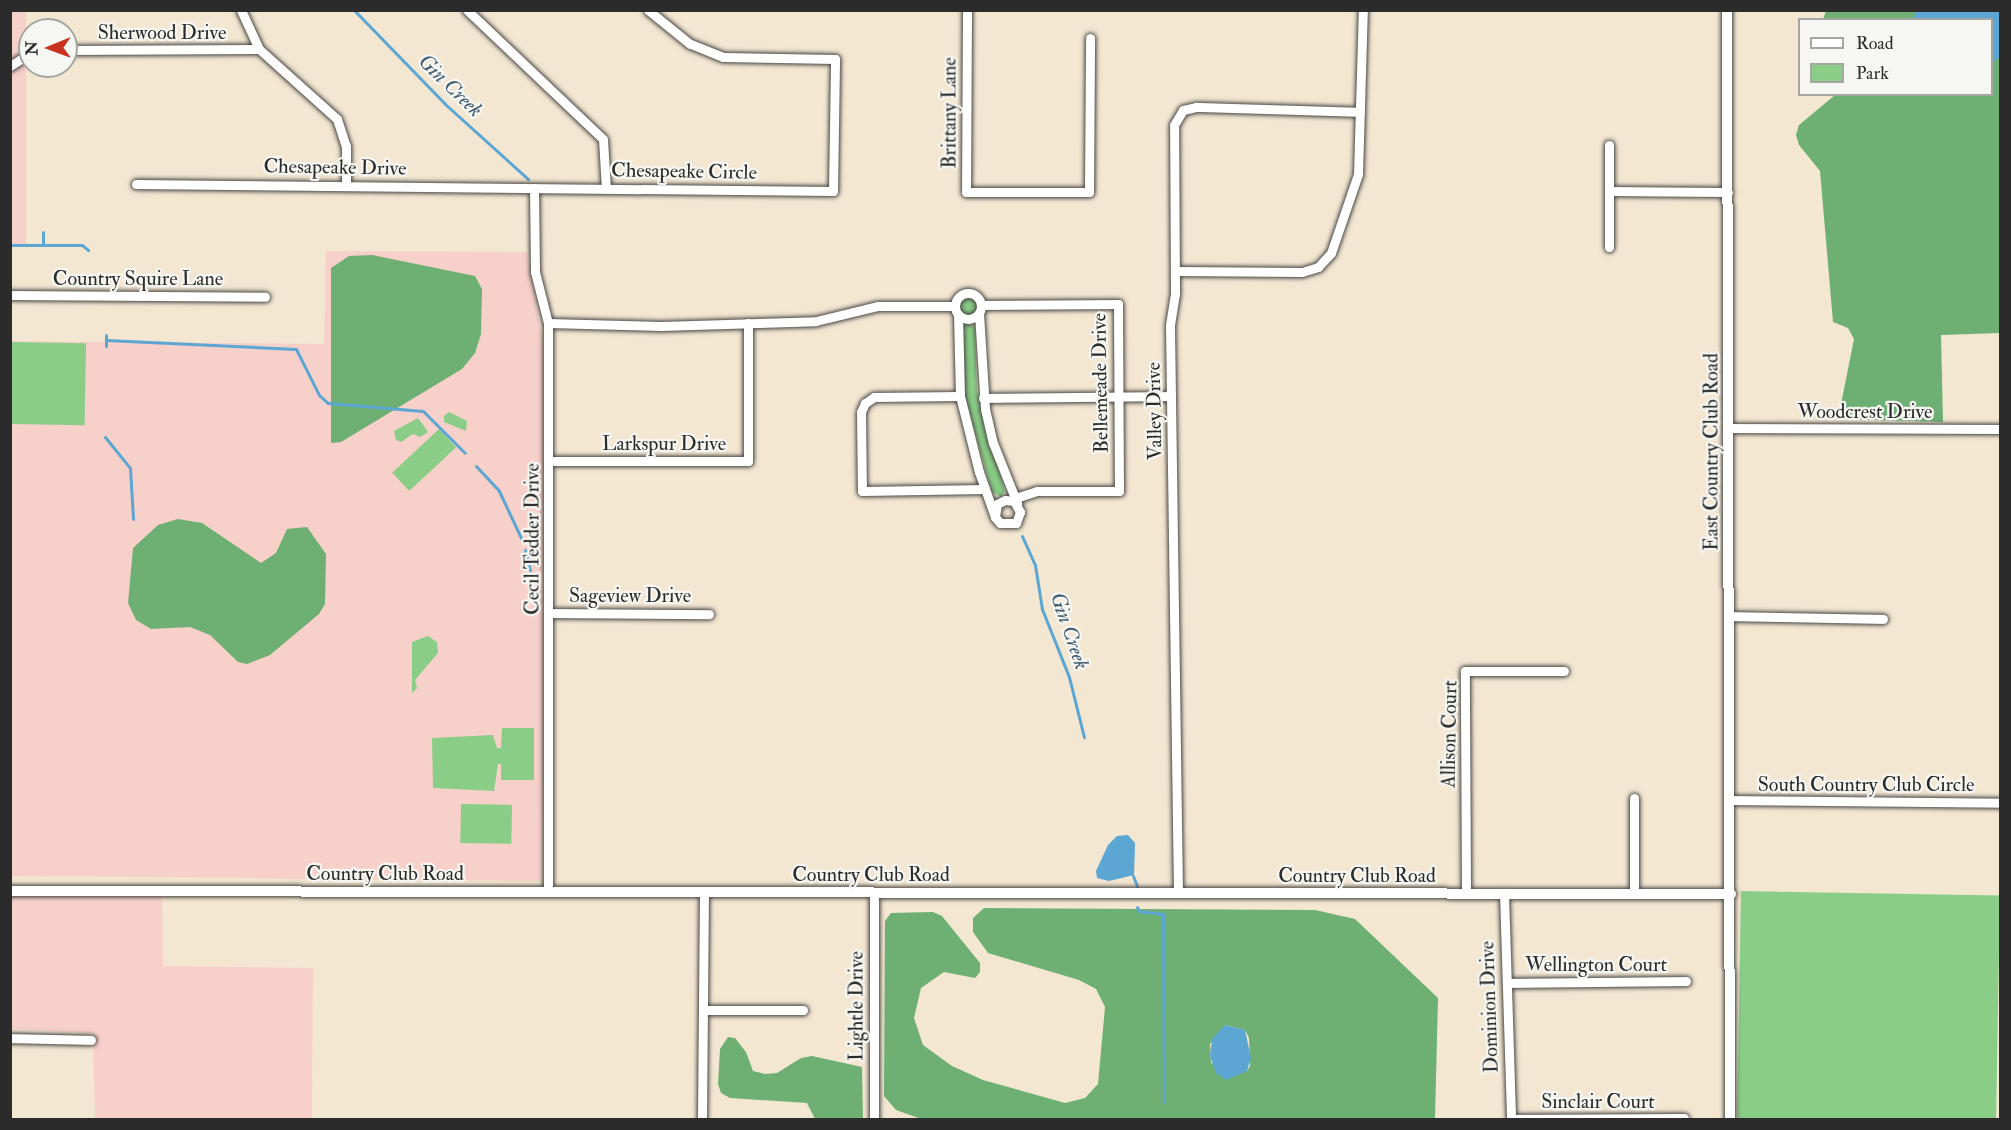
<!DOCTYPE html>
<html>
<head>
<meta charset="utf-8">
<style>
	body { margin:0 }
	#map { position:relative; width:2011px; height:1130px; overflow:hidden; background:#f3e7d2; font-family:"IM FELL Double Pica",serif }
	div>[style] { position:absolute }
	.built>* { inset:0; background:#f7d0c9; transform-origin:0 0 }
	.green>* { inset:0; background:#89cd86; transform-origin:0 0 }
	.round { border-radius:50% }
	.forest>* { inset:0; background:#6eb073 }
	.water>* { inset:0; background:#5ca6d4 }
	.stream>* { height:3px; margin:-1.5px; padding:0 1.5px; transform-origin:1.5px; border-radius:1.5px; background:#5ca6d4 }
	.roads { filter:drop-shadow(0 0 2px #494744) drop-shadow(0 0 2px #494744) }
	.minor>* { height:9px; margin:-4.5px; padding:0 4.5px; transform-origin:4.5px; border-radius:4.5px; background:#fff }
	.minor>.ring { margin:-4.5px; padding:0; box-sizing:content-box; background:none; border:9px solid #fff; border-radius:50% }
	.tertiary>* { height:10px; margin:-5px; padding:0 5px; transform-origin:5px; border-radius:5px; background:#fff }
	span { translate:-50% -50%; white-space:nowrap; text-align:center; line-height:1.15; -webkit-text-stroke:4.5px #f6f6f2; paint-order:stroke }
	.street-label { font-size:20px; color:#2b2b2b }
	.water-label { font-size:21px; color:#3f5c6f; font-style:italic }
	.frame { position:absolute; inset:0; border:12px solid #2b2b2b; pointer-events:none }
	.legend { position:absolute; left:1798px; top:18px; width:195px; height:78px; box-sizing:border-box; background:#f6f6f2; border:2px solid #a5a5a2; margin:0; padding:8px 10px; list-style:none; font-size:18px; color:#2b2b2b }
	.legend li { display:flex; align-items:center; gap:12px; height:30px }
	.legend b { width:30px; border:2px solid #a5a5a2 }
	.north { position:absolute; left:18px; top:18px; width:60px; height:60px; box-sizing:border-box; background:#f6f6f2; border:2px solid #a5a5a2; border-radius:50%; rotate:269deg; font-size:16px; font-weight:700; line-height:24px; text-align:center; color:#2b2b2b }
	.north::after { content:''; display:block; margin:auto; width:21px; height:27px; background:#c8321e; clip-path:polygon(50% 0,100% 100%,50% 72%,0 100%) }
</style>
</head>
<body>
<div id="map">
	<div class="built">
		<i style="left:11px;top:11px;width:15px;height:233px"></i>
		<i style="clip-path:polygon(326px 251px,527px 252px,543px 345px,546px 537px,542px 881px,11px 876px,11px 341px,324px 344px)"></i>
		<i style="clip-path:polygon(10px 895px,162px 895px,163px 966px,313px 968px,312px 1119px,95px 1119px,93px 1033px,11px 1029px)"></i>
	</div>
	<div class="green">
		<i class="round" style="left:959px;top:297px;width:18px;height:18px"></i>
		<i style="clip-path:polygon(968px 323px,975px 328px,977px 391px,1005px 491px,1001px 497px,992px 492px,964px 393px,962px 328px)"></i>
		<i style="left:11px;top:342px;width:75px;height:82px;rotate:1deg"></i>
		<i style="clip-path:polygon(449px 412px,467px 421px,466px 431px,444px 422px,444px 416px)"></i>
		<i style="clip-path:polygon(418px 418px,428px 432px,420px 437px,413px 434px,401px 442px,396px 440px,394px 431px)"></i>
		<i style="left:439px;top:429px;width:25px;height:64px;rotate:47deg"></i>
		<i style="clip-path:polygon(428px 636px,437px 642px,438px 653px,415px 680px,417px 688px,412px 693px,412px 642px)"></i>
		<i style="clip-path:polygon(502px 728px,534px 728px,534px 780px,501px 780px,501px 764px,498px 764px,494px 791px,433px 788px,432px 738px,493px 735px,497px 748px,501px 748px)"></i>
		<i style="left:461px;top:804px;width:51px;height:39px;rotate:1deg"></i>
		<i style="left:1741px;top:891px;width:259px;height:228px;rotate:1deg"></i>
	</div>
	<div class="forest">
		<i style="clip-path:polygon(1826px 11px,2000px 11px,2000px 333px,1941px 335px,1943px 422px,1838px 419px,1854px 339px,1848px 328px,1833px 322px,1820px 171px,1799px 145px,1796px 135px,1799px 125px,1835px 95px,1992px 94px,1992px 20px,1823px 19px)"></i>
		<i style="clip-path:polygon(372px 255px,475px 276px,482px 289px,481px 334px,475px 353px,462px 369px,341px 442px,331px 443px,331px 268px,349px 256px)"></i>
		<i style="clip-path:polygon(178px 519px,202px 523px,261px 563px,276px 553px,287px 529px,307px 527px,326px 554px,325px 604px,319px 614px,270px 655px,247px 664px,238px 662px,210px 635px,190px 627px,151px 629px,136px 620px,128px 603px,133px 548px,158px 525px)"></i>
		<i style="clip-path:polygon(evenodd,984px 908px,1315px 910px,1355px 919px,1438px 998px,1435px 1119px,924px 1120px,896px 1110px,884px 1096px,885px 921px,891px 913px,933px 912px,942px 916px,980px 963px,980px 972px,975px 978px,944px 972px,921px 988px,914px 1018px,923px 1045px,952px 1066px,983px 1080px,1065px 1103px,1085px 1098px,1098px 1084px,1105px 1007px,1096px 989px,1079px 980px,988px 953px,973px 932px,973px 918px,984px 908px,1225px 1025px,1245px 1030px,1249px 1038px,1250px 1066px,1247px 1071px,1211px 1063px,1210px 1044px,1225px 1025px)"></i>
		<i style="clip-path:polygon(728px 1037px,735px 1038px,746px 1052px,753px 1071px,765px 1074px,777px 1073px,801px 1058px,812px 1056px,862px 1067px,863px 1119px,815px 1119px,807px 1103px,730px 1098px,721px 1093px,718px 1084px,720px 1049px)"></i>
	</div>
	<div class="water">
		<i style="clip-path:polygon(1916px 11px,2000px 11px,2000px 57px,1992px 63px,1992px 20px,1913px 19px)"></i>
		<i style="clip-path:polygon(1128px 835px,1135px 843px,1134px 875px,1109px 881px,1097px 878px,1096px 871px,1108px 845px,1117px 836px)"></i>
		<i style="clip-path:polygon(1225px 1025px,1245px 1030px,1251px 1058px,1247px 1071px,1226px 1080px,1216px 1073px,1210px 1056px,1212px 1039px)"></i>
	</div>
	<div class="stream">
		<i style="left:354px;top:10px;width:131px;rotate:45.9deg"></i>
		<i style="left:445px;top:104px;width:112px;rotate:42.1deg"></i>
		<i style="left:43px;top:232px;width:13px;rotate:90deg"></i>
		<i style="left:10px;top:245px;width:72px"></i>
		<i style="left:82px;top:245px;width:8px;rotate:40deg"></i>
		<i style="left:106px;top:340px;width:190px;rotate:2.7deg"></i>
		<i style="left:296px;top:349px;width:51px;rotate:63.4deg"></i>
		<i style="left:319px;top:395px;width:12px;rotate:42deg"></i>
		<i style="left:328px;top:403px;width:95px;rotate:4.8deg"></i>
		<i style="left:423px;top:411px;width:59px;rotate:45deg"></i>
		<i style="left:106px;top:346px;width:11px;rotate:-90deg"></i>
		<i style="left:105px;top:437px;width:40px;rotate:51deg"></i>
		<i style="left:130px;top:468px;width:51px;rotate:86.6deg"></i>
		<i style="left:476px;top:466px;width:34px;rotate:47deg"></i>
		<i style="left:499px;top:491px;width:52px;rotate:64.9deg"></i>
		<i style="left:1022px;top:536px;width:32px;rotate:66deg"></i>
		<i style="left:1035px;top:565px;width:45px;rotate:81deg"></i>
		<i style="left:1042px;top:609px;width:73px;rotate:68.3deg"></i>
		<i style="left:1069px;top:677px;width:62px;rotate:76deg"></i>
		<i style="left:525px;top:550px;width:21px;rotate:76deg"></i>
		<i style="left:1133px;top:876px;width:11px;rotate:68deg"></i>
		<i style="left:1137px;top:907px;width:4px;rotate:63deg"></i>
		<i style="left:1139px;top:911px;width:24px;rotate:7deg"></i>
		<i style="left:1163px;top:914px;width:188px;rotate:89.7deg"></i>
	</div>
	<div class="roads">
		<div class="minor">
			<i style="left:241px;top:10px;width:43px;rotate:65.2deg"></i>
			<i style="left:259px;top:49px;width:105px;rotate:41.9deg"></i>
			<i style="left:337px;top:119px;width:28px;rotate:72deg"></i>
			<i style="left:346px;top:146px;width:39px;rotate:90deg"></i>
			<i style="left:467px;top:10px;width:187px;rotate:43.5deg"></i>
			<i style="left:603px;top:139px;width:50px;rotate:86.6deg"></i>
			<i style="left:967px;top:10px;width:182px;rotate:90.3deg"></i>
			<i style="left:966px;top:192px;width:123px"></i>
			<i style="left:1089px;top:192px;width:154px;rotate:-89.6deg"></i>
			<i style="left:66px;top:50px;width:193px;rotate:-0.3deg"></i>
			<i style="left:10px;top:66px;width:24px;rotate:-33deg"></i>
			<i style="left:136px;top:184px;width:697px;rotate:0.58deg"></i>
			<i style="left:833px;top:191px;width:132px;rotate:-89.1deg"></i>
			<i style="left:835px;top:59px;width:112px;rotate:-179deg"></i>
			<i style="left:723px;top:57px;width:35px;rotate:-158deg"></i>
			<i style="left:690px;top:44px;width:54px;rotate:-141deg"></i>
			<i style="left:534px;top:188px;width:84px;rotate:89.3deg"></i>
			<i style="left:535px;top:272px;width:53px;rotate:75.7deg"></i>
			<i style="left:548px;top:323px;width:568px;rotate:90deg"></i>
			<i style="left:1609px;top:191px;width:119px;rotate:0.5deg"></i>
			<i style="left:1609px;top:247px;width:102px;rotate:-90deg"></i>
			<i style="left:1175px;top:271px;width:127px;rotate:0.5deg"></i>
			<i style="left:1302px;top:272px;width:17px;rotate:-17deg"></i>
			<i style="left:1318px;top:267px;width:19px;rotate:-47deg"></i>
			<i style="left:1331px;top:253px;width:83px;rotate:-71.1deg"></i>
			<i style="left:1358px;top:174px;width:164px;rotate:-88.3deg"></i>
			<i class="ring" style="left:955px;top:293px;width:17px;height:17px"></i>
			<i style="left:10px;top:295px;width:255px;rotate:0.4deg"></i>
			<i style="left:981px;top:305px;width:137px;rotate:-0.4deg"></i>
			<i style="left:1118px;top:304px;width:187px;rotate:89.7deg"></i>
			<i style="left:1119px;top:491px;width:82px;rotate:180deg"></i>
			<i style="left:1037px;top:491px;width:23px;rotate:162deg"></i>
			<i style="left:979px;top:313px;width:96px;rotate:86.4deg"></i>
			<i style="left:985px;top:409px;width:35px;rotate:77deg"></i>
			<i style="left:993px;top:443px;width:65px;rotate:68.2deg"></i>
			<i style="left:958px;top:314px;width:82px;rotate:88.6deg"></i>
			<i style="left:960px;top:396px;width:78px;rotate:76deg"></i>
			<i style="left:979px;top:472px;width:48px;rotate:70.4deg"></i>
			<i style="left:995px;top:517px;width:8px;rotate:50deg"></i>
			<i style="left:1000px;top:523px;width:16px"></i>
			<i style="left:1016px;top:523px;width:12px;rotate:-70deg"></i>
			<i style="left:1020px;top:512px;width:13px;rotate:-119deg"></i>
			<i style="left:1014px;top:501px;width:9px;rotate:-174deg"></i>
			<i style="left:1005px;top:500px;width:9px;rotate:153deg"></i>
			<i style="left:997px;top:504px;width:13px;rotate:99deg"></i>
			<i style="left:548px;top:323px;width:113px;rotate:1.5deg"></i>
			<i style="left:661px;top:326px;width:155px;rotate:-1.8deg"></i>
			<i style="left:816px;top:321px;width:64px;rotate:-13.6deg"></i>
			<i style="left:878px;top:306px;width:77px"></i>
			<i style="left:960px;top:396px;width:86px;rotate:179.3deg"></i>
			<i style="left:874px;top:397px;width:11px;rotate:146deg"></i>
			<i style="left:865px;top:403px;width:10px;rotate:114deg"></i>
			<i style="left:861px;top:412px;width:79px;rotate:89.3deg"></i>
			<i style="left:862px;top:491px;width:123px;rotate:-0.9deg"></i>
			<i style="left:983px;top:398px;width:188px;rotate:-0.6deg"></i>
			<i style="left:1729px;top:428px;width:271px;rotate:0.2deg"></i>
			<i style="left:550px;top:461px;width:198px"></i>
			<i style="left:748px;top:461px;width:138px;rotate:-90deg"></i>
			<i style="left:550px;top:613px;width:159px;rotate:0.4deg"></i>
			<i style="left:1730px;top:616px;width:153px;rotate:1.1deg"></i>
			<i style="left:1731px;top:800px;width:269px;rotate:0.6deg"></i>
			<i style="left:874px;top:892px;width:228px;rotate:90deg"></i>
			<i style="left:1178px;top:893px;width:568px;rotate:-90.81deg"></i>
			<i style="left:1170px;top:325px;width:31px;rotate:-81deg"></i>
			<i style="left:1175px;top:294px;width:169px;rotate:-90.3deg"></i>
			<i style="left:1174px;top:125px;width:17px;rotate:-59deg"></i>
			<i style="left:1183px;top:110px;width:13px;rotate:-13deg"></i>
			<i style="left:1196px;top:107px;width:164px;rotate:1.7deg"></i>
			<i style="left:1466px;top:893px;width:222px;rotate:-90.3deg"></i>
			<i style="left:1465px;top:671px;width:99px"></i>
			<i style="left:1504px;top:893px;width:227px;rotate:88.2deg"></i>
			<i style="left:1634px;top:894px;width:96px;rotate:-90deg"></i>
			<i style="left:1507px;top:983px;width:179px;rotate:-0.6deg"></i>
			<i style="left:703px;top:1010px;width:100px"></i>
			<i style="left:10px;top:1038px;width:81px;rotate:1.4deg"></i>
			<i style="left:1511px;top:1119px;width:173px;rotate:-0.3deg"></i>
			<i style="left:702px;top:1120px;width:228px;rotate:-89.5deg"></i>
		</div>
		<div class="tertiary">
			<i style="left:1727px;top:10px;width:1110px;rotate:89.85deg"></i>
			<i style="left:10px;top:891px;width:1721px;rotate:0.1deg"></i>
		</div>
	</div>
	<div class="street-label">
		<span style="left:162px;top:32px">Sherwood Drive</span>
		<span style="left:949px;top:113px;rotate:-90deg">Brittany Lane</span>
		<span style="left:335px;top:167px;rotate:1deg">Chesapeake Drive</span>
		<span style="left:684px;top:171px;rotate:1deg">Chesapeake Circle</span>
		<span style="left:138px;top:278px">Country Squire Lane</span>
		<span style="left:1100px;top:383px;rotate:-91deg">Bellemeade Drive</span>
		<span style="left:1154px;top:411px;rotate:-91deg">Valley Drive</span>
		<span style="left:1865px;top:411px">Woodcrest Drive</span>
		<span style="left:664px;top:443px">Larkspur Drive</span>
		<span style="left:1711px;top:452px;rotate:-90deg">East Country Club Road</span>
		<span style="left:532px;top:539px;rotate:-90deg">Cecil Tedder Drive</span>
		<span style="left:630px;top:595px">Sageview Drive</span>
		<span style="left:1449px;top:734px;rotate:-89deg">Allison Court</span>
		<span style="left:1866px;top:784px">South Country Club Circle</span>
		<span style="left:385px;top:873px">Country Club Road</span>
		<span style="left:871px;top:874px">Country Club Road</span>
		<span style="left:1357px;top:875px">Country Club Road</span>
		<span style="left:1596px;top:964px">Wellington Court</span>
		<span style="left:856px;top:1006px;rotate:-90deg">Lightle Drive</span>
		<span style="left:1489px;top:1007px;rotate:-92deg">Dominion Drive</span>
		<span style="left:1598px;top:1101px">Sinclair Court</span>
	</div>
	<div class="water-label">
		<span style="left:450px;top:86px;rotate:44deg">Gin Creek</span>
		<span style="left:1069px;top:631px;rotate:71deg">Gin Creek</span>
	</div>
	<div class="frame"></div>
	<ul class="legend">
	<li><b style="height:8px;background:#fff"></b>Road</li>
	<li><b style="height:16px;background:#89cd86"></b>Park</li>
	</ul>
	<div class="north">N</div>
</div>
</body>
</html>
